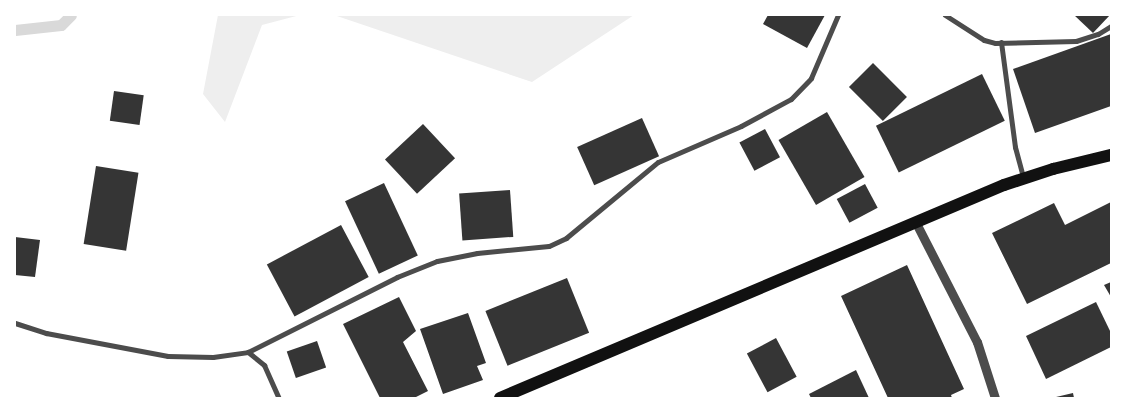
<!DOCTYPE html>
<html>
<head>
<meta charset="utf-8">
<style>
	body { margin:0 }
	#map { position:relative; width:1126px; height:413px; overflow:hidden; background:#fff; font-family:"Varela Round",sans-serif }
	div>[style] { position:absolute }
	.green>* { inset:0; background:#eee }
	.stream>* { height:11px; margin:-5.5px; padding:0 5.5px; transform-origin:5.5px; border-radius:5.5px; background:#d9d9d9 }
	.building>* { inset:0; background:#353535; transform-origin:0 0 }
	.minor>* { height:5px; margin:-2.5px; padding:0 2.5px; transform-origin:2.5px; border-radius:2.5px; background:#4c4c4c }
	.tertiary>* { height:9px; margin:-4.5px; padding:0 4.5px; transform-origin:4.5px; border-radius:4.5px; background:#4c4c4c }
	.primary>* { height:12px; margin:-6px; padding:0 6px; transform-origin:6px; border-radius:6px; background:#111 }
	span { translate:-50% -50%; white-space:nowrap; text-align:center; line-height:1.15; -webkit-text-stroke:4px #fff; paint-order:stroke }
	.frame { position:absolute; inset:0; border:16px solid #fff; pointer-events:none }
</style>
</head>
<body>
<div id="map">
	<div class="green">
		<i style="clip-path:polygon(218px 15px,300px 15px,262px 25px,225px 122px,203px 94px)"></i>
		<i style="clip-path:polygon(334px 15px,634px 15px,532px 82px)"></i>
	</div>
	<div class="stream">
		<i style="left:15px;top:30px;width:46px;rotate:-6.2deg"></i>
		<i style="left:61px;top:25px;width:14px;rotate:-45deg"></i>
	</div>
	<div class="building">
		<i style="clip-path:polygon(768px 15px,825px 15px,807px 48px,763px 24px)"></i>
		<i style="clip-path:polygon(1074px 15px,1110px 15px,1093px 33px)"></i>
		<i style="clip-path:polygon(1111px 34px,1111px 106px,1035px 133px,1013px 69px)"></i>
		<i style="left:873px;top:63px;width:48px;height:34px;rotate:45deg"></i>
		<i style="left:982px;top:74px;width:52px;height:118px;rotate:64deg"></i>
		<i style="left:114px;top:91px;width:30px;height:30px;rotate:8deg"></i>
		<i style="left:827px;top:112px;width:75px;height:56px;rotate:60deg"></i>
		<i style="left:642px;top:118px;width:42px;height:71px;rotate:66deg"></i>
		<i style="left:423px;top:124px;width:47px;height:52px;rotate:47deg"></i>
		<i style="left:765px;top:129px;width:32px;height:29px;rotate:62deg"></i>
		<i style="left:96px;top:166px;width:43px;height:79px;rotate:9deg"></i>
		<i style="left:384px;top:183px;width:80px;height:43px;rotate:65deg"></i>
		<i style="left:865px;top:184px;width:27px;height:32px;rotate:62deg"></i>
		<i style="left:510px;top:190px;width:47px;height:51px;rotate:86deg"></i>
		<i style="clip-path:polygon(1111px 202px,1111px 263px,1027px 304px,992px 233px,1054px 203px,1065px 225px)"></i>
		<i style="left:341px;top:225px;width:59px;height:84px;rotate:62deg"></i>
		<i style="clip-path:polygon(15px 237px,40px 240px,35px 277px,15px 275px)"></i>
		<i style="clip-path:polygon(907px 265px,964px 389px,951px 395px,952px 398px,888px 398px,841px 296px)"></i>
		<i style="left:567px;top:278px;width:59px;height:88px;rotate:68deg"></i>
		<i style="clip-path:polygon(1111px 282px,1111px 297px,1104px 285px)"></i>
		<i style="clip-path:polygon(399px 297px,416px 331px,403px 342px,428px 391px,414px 398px,380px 398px,343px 324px)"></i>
		<i style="clip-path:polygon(1096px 302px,1111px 333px,1111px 347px,1046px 379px,1026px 336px)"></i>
		<i style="clip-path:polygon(468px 313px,486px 363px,477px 366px,483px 380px,443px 394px,420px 329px)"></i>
		<i style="left:776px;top:338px;width:44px;height:33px;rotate:62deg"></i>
		<i style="left:317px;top:341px;width:28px;height:32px;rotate:71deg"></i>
		<i style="clip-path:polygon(856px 370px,869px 398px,811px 398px,809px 394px)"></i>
		<i style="clip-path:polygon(1073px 393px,1074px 398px,1056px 398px,1056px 397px)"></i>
	</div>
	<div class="minor">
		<i style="left:945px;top:15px;width:46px;rotate:32.7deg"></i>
		<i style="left:984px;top:40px;width:11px;rotate:15deg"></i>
		<i style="left:995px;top:43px;width:81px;rotate:-1.4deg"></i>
		<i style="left:1076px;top:41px;width:23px;rotate:-18deg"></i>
		<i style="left:1098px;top:34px;width:15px;rotate:-32deg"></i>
		<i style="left:1001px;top:42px;width:106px;rotate:82.4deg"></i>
		<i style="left:1015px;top:147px;width:31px;rotate:75deg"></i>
		<i style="left:15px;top:323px;width:33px;rotate:18deg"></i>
		<i style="left:46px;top:333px;width:124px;rotate:10.7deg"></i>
		<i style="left:168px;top:356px;width:45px;rotate:1.3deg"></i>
		<i style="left:213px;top:357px;width:35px;rotate:-8deg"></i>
		<i style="left:248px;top:352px;width:21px;rotate:39deg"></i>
		<i style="left:264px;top:365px;width:36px;rotate:66deg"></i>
		<i style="left:248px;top:352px;width:167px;rotate:-26.7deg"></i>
		<i style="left:397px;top:277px;width:43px;rotate:-21.8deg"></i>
		<i style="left:437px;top:261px;width:41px;rotate:-11.3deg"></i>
		<i style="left:477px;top:253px;width:72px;rotate:-5.6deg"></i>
		<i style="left:549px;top:246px;width:19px;rotate:-25deg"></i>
		<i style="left:566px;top:238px;width:119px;rotate:-39.6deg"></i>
		<i style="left:658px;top:162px;width:90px;rotate:-23.4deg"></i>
		<i style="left:741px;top:126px;width:57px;rotate:-28.4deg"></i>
		<i style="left:791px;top:99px;width:29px;rotate:-46deg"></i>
		<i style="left:811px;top:78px;width:69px;rotate:-66.8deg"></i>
	</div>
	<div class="tertiary">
		<i style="left:916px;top:223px;width:134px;rotate:62.9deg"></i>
		<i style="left:977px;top:342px;width:59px;rotate:72.2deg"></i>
	</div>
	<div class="primary">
		<i style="left:500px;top:398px;width:547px;rotate:-22.91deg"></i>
		<i style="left:1004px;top:185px;width:52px;rotate:-18.1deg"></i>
		<i style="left:1053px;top:169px;width:60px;rotate:-13.6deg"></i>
	</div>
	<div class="frame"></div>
</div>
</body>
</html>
